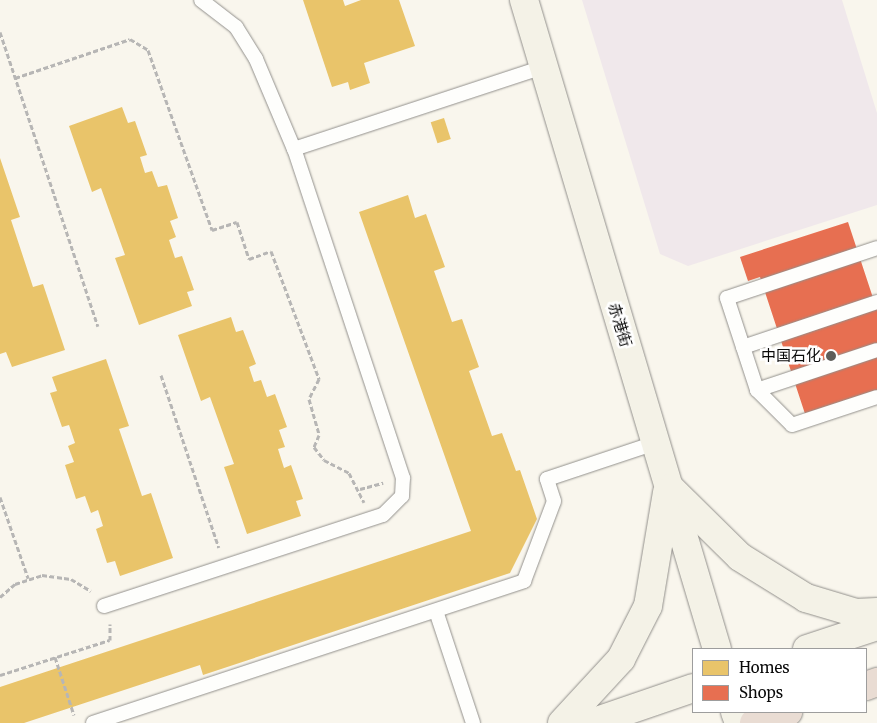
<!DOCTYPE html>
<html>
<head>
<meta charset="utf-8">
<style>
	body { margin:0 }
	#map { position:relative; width:877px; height:723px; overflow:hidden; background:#f9f6ed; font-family:Merriweather,"Noto Sans SC",serif }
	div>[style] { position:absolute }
	.industrial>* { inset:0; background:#f0e8eb }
	.homes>* { inset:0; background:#e9c46a; transform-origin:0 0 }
	.shops>* { inset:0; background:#e76f51 }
	.path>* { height:3px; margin-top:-1.5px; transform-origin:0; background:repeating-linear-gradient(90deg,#b7b6b5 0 5px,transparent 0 7.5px) }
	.roads { filter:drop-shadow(0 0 1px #92908c) drop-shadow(0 0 1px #92908c) }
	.lane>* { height:14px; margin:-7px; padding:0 7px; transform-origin:7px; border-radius:7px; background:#fefefc }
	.secondary>* { height:28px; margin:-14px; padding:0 14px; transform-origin:14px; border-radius:14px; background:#f4f2e7 }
	.highway>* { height:28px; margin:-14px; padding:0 14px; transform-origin:14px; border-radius:14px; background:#e9dcd3 }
	.dots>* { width:14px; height:14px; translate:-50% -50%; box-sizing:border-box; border:2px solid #fff; border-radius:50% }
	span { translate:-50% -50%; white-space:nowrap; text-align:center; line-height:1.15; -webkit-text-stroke:5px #fff; paint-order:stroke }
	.street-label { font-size:15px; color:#0a0a0a }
	.poi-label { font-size:15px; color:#0a0a0a }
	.right { translate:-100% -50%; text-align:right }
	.legend { position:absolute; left:692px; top:648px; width:175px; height:65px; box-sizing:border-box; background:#fff; border:1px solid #9d9d9d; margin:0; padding:6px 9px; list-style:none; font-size:15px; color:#0a0a0a }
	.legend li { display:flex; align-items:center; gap:10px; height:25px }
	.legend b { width:25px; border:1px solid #9d9d9d }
</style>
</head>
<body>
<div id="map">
	<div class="industrial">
		<i style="clip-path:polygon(582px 0,842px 0,877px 113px,877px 205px,688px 266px,660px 254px)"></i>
	</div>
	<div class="homes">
		<i style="clip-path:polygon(303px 0,343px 0,345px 6px,361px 0,399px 0,415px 46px,364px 63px,370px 83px,350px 90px,348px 82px,332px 87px)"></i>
		<i style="clip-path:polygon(122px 107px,128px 123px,135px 121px,147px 155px,140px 157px,145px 173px,152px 171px,158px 187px,167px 185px,178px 218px,170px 221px,176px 237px,169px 240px,175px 258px,182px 256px,194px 290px,187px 292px,192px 306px,139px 325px,115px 258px,125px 255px,101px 188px,92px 192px,69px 126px)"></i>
		<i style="left:444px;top:118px;width:22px;height:14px;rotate:72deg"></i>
		<i style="clip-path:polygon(0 158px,20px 217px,11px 220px,33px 287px,43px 284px,65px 350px,12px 367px,6px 352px,0 354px)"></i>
		<i style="clip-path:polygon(408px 195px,415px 218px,426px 214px,445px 267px,434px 271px,452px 322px,462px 319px,479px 367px,469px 371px,492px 436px,502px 433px,516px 471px,520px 470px,537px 519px,510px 573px,203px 675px,200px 665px,24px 723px,0 723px,0 687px,471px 531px,359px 212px)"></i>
		<i style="clip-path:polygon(231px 317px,236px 332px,243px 330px,256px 364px,249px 367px,254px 382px,261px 380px,267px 397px,275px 394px,287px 427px,279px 430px,285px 447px,278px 449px,284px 468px,291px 465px,303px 499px,296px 501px,301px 516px,247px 534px,224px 467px,234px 464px,210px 397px,201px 401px,178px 335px)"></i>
		<i style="clip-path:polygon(106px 359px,129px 426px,119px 429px,142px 496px,151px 493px,173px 558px,120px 576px,115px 561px,107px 563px,96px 529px,103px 526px,98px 510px,91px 513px,85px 496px,76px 499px,65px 465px,74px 462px,68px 446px,75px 443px,69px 425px,62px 427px,50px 393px,57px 391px,52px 377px)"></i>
	</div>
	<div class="shops">
		<i style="clip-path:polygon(848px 222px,877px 310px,877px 403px,809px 426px,760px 277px,748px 281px,740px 257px)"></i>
	</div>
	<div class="path">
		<i style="left:0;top:32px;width:310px;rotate:71.6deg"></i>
		<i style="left:15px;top:78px;width:121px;rotate:-18.7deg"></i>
		<i style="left:130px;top:39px;width:21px;rotate:31deg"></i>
		<i style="left:148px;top:50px;width:191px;rotate:70.4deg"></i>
		<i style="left:212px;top:230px;width:26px;rotate:-18deg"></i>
		<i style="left:237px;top:222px;width:39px;rotate:72deg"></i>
		<i style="left:249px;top:259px;width:23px;rotate:-20deg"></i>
		<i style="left:271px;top:251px;width:137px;rotate:69.4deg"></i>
		<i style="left:319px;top:379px;width:22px;rotate:117deg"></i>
		<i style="left:309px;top:399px;width:37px;rotate:74deg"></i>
		<i style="left:319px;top:435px;width:13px;rotate:113deg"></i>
		<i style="left:314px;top:447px;width:16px;rotate:52deg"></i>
		<i style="left:324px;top:460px;width:28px;rotate:27deg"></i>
		<i style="left:349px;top:473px;width:33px;rotate:63deg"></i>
		<i style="left:161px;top:375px;width:182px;rotate:71.5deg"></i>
		<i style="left:360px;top:489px;width:24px;rotate:-15deg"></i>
		<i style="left:0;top:497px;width:86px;rotate:70.9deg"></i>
		<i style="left:0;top:597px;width:20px;rotate:-41deg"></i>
		<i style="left:15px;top:584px;width:28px;rotate:-18deg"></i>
		<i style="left:42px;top:575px;width:29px;rotate:8deg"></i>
		<i style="left:71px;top:579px;width:23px;rotate:31deg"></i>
		<i style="left:55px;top:657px;width:61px;rotate:71.9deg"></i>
		<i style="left:0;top:675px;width:115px;rotate:-17.7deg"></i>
		<i style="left:110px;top:640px;width:16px;rotate:-90deg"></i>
	</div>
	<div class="roads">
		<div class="lane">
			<i style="left:294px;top:149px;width:263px;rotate:-18.2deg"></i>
			<i style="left:877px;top:248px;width:158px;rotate:161.6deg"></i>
			<i style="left:727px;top:298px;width:97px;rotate:71.9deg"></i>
			<i style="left:757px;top:390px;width:126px;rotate:-18.4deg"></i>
			<i style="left:743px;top:347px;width:141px;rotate:-18.6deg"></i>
			<i style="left:757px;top:390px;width:49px;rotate:45deg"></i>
			<i style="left:792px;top:425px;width:89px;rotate:-18.2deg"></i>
			<i style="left:104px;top:606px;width:293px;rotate:-18.1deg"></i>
			<i style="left:383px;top:515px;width:27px;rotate:-45deg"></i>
			<i style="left:402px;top:496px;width:18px;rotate:-87deg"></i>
			<i style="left:403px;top:478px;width:347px;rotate:-108.3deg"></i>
			<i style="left:294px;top:149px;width:98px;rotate:-112.9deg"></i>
			<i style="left:256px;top:59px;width:38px;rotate:-122deg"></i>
			<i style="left:236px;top:27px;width:44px;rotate:-142.4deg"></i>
			<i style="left:436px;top:611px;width:118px;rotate:71.7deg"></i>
			<i style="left:93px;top:723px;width:454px;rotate:-18.2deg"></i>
			<i style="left:524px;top:581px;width:85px;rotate:-69.4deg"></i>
			<i style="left:554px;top:501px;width:23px;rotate:-108deg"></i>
			<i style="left:547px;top:479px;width:114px;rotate:-18.4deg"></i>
		</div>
		<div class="secondary">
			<i style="left:524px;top:0;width:677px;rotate:73.44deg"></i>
			<i style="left:670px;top:488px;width:98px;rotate:44.6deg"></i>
			<i style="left:740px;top:557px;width:78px;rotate:31.8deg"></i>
			<i style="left:806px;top:598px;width:52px;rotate:16.7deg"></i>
			<i style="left:856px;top:613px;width:21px;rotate:-3deg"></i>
			<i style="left:807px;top:649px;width:74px;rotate:-18.2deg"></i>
			<i style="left:735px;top:712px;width:12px;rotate:70deg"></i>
			<i style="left:562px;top:723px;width:87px;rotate:-47.3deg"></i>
			<i style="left:621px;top:659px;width:59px;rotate:-63deg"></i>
			<i style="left:648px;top:606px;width:115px;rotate:-80.5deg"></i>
			<i style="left:591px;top:723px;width:108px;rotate:-18.9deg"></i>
		</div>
		<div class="highway">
			<i style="left:866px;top:686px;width:12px;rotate:-20deg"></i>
			<i style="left:754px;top:723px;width:36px;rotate:-18deg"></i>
		</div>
	</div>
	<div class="dots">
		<i style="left:831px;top:356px;background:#5e5d59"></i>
	</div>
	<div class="street-label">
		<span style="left:620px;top:325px;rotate:73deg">赤港街</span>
	</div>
	<div class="poi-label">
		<span class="right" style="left:821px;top:356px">中国石化</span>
	</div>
	<ul class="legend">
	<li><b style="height:14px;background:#e9c46a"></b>Homes</li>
	<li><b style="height:14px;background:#e76f51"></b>Shops</li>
	</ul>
</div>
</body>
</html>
